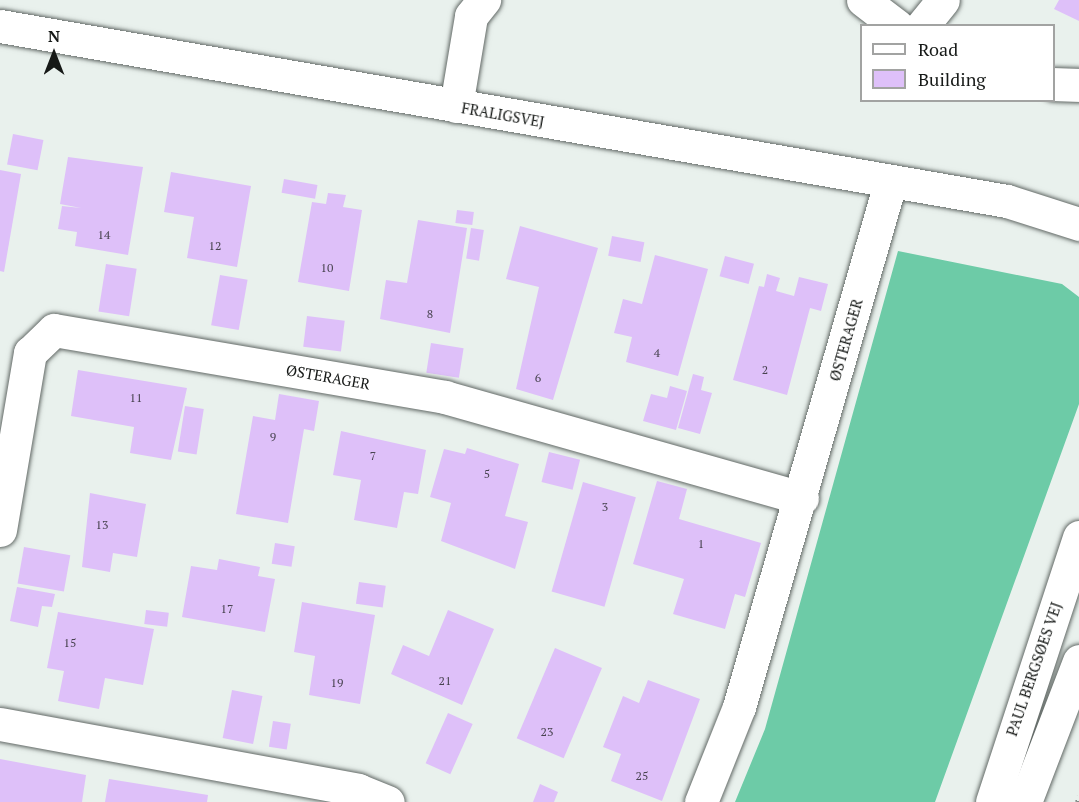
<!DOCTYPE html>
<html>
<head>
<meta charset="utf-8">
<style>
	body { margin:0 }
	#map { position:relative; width:1079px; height:802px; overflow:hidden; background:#e9f1ed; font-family:"PT Serif",serif }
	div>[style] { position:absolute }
	.forest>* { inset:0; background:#6dcba7 }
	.building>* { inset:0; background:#dec0f9; transform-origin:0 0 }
	.path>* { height:4px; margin-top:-2px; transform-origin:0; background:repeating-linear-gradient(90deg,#858b88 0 1.5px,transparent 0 6px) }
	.roads { filter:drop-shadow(0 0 2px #626966) drop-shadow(0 0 2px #626966) }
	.minor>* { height:33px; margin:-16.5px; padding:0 16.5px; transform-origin:16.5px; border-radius:16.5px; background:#fff }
	.tertiary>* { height:33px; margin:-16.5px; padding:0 16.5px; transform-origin:16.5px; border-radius:16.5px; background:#fff }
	span { translate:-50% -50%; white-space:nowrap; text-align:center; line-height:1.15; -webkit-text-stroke:4.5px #fff; paint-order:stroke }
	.number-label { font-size:12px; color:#484350 }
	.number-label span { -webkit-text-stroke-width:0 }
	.street-label { font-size:15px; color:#161917 }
	.legend { position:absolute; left:860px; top:24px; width:195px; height:78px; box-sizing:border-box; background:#fff; border:2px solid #a2a3a2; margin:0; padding:8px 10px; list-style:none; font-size:18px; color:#161917 }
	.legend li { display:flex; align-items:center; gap:12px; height:30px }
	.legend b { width:30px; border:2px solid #a2a3a2 }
	.north { position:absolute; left:24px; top:24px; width:60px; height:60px; -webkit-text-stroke:4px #fff; paint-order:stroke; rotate:0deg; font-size:16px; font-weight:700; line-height:24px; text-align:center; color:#161917 }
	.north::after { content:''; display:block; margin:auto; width:21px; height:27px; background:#161917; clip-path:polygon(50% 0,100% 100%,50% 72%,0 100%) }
</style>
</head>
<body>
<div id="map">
	<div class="forest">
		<i style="clip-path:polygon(898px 251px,1062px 284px,1079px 297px,1079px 404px,935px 802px,735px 802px,765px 729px)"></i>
	</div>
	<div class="building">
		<i style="clip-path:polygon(1059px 0,1079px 0,1079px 21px,1054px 9px)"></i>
		<i style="left:13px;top:134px;width:31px;height:31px;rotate:11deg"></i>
		<i style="clip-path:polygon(68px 157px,143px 167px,128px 255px,75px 246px,77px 232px,58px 229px,62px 206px,81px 208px,60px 204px)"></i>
		<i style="clip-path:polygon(0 170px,21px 174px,4px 272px,0 271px)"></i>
		<i style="clip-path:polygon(171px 172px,251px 186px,237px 267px,187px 258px,194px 217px,164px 212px)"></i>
		<i style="left:284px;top:179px;width:34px;height:14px;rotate:10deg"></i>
		<i style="clip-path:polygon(328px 193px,346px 195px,343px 207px,362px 210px,349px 291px,298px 282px,312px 202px,326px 204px)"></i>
		<i style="left:457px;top:210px;width:17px;height:13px;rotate:7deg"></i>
		<i style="clip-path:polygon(418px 220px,467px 228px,450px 333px,380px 319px,386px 280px,407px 283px)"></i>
		<i style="clip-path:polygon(520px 226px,598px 248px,553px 400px,516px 389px,539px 287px,506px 279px)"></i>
		<i style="left:471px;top:228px;width:13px;height:31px;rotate:9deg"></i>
		<i style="left:612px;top:236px;width:33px;height:20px;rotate:11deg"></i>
		<i style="clip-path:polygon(655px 255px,708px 269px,678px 376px,626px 362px,632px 337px,614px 333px,623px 299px,642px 304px)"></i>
		<i style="left:725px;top:256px;width:30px;height:21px;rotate:15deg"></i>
		<i style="left:106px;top:264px;width:31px;height:48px;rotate:9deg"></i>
		<i style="clip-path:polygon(767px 274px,780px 278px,776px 291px,794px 296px,799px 277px,828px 284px,821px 311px,810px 308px,787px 395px,733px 380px,759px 286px,764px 287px)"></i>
		<i style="left:220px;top:275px;width:28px;height:51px;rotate:10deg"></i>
		<i style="left:307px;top:316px;width:38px;height:31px;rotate:7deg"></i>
		<i style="left:431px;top:343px;width:33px;height:30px;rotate:9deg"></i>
		<i style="clip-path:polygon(78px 370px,187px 388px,171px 460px,130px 453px,134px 427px,71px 416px)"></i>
		<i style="clip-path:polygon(693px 374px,704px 377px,701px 390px,712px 393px,700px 434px,678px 428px)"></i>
		<i style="clip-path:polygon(670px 386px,687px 391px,676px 430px,643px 421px,651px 394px,667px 398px)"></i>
		<i style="clip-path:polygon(279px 394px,319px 401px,314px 431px,304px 429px,288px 523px,236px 514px,253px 416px,275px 420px)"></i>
		<i style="left:185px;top:406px;width:19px;height:46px;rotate:9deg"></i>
		<i style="clip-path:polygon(341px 431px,426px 450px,418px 494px,404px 492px,397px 528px,354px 520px,361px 480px,333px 475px)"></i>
		<i style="clip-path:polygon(467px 448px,519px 464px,505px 516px,528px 522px,515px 569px,441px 541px,451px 503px,430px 497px,444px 449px,465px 454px)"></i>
		<i style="left:549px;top:452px;width:32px;height:31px;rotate:14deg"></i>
		<i style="clip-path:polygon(657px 481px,687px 489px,679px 519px,761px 543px,745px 597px,735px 594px,725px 629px,673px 614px,684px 579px,633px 564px)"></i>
		<i style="left:583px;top:482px;width:55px;height:114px;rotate:16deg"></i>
		<i style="clip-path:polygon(90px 493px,146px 504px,137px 557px,113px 553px,110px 572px,82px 567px)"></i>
		<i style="left:275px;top:543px;width:20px;height:21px;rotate:9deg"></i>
		<i style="left:24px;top:547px;width:47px;height:37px;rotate:10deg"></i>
		<i style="clip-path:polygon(219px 559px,260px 567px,258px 576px,275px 579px,265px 632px,182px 617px,191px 566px,217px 570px)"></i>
		<i style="left:359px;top:582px;width:27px;height:22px;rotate:8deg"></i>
		<i style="clip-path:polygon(17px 587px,55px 594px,52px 607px,42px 606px,38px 627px,10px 621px)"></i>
		<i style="clip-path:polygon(302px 602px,375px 615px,360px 704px,309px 695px,315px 656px,294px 652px)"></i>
		<i style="left:146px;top:610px;width:23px;height:14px;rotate:7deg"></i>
		<i style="clip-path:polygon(448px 610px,494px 629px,462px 705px,391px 674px,403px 645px,429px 656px)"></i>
		<i style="clip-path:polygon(58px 612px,154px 629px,143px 685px,105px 678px,99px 709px,58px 701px,64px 671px,47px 668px)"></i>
		<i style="left:555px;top:648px;width:51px;height:98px;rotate:23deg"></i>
		<i style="clip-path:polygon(648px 680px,700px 699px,662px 801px,611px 781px,621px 754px,603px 747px,623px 696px,639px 703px)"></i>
		<i style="left:232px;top:690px;width:31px;height:49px;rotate:11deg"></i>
		<i style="left:448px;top:713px;width:27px;height:55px;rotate:24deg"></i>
		<i style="left:273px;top:721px;width:18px;height:26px;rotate:9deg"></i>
		<i style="clip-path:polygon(0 759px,86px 775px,82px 802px,0 802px)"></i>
		<i style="clip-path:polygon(109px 779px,208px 795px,207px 802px,105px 802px)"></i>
		<i style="clip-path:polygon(540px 784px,558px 792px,554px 802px,533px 802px)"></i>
	</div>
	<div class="path">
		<i style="left:1077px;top:802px;width:6px;rotate:-72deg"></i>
	</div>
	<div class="roads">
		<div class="minor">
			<i style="left:863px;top:0;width:43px;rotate:37.4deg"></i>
			<i style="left:922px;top:26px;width:33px;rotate:-51deg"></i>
			<i style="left:1054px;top:84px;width:25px;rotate:2deg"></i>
			<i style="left:456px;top:106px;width:91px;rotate:-80.5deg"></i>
			<i style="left:471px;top:16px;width:21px;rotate:-51deg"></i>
			<i style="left:0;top:530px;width:180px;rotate:-80.4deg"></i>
			<i style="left:30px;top:353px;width:33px;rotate:-44deg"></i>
			<i style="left:54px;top:330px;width:397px;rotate:9.7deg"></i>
			<i style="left:445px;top:397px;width:371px;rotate:15.8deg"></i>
			<i style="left:0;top:724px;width:364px;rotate:10.4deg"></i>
			<i style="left:358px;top:790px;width:32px;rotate:22deg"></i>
			<i style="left:701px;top:802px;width:102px;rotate:-68.2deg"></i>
			<i style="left:739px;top:707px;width:545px;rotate:-73.92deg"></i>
		</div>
		<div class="tertiary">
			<i style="left:0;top:26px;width:1022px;rotate:9.86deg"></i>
			<i style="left:1007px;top:201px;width:76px;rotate:17.7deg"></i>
			<i style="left:992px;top:802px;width:279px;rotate:-71.8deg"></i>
			<i style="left:1025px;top:802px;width:151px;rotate:-69deg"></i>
		</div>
	</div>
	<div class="number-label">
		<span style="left:104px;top:235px">14</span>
		<span style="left:215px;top:246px">12</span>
		<span style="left:327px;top:268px">10</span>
		<span style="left:430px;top:314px">8</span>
		<span style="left:657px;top:353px">4</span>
		<span style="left:765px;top:370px">2</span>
		<span style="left:538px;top:378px">6</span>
		<span style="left:136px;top:398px">11</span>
		<span style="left:273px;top:437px">9</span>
		<span style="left:373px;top:456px">7</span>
		<span style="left:487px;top:474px">5</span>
		<span style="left:605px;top:507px">3</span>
		<span style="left:102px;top:525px">13</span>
		<span style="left:701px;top:544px">1</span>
		<span style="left:227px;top:609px">17</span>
		<span style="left:70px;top:643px">15</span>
		<span style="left:445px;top:681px">21</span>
		<span style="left:337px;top:683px">19</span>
		<span style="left:547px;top:732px">23</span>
		<span style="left:642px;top:776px">25</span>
	</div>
	<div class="street-label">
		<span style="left:503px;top:115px;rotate:10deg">FRALIGSVEJ</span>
		<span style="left:846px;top:340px;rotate:-74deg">ØSTERAGER</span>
		<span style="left:328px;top:377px;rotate:10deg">ØSTERAGER</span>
		<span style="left:1034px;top:669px;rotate:-71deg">PAUL BERGSØES VEJ</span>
	</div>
	<ul class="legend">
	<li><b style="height:8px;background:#fff"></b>Road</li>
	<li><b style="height:16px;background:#dec0f9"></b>Building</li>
	</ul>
	<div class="north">N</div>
</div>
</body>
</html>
